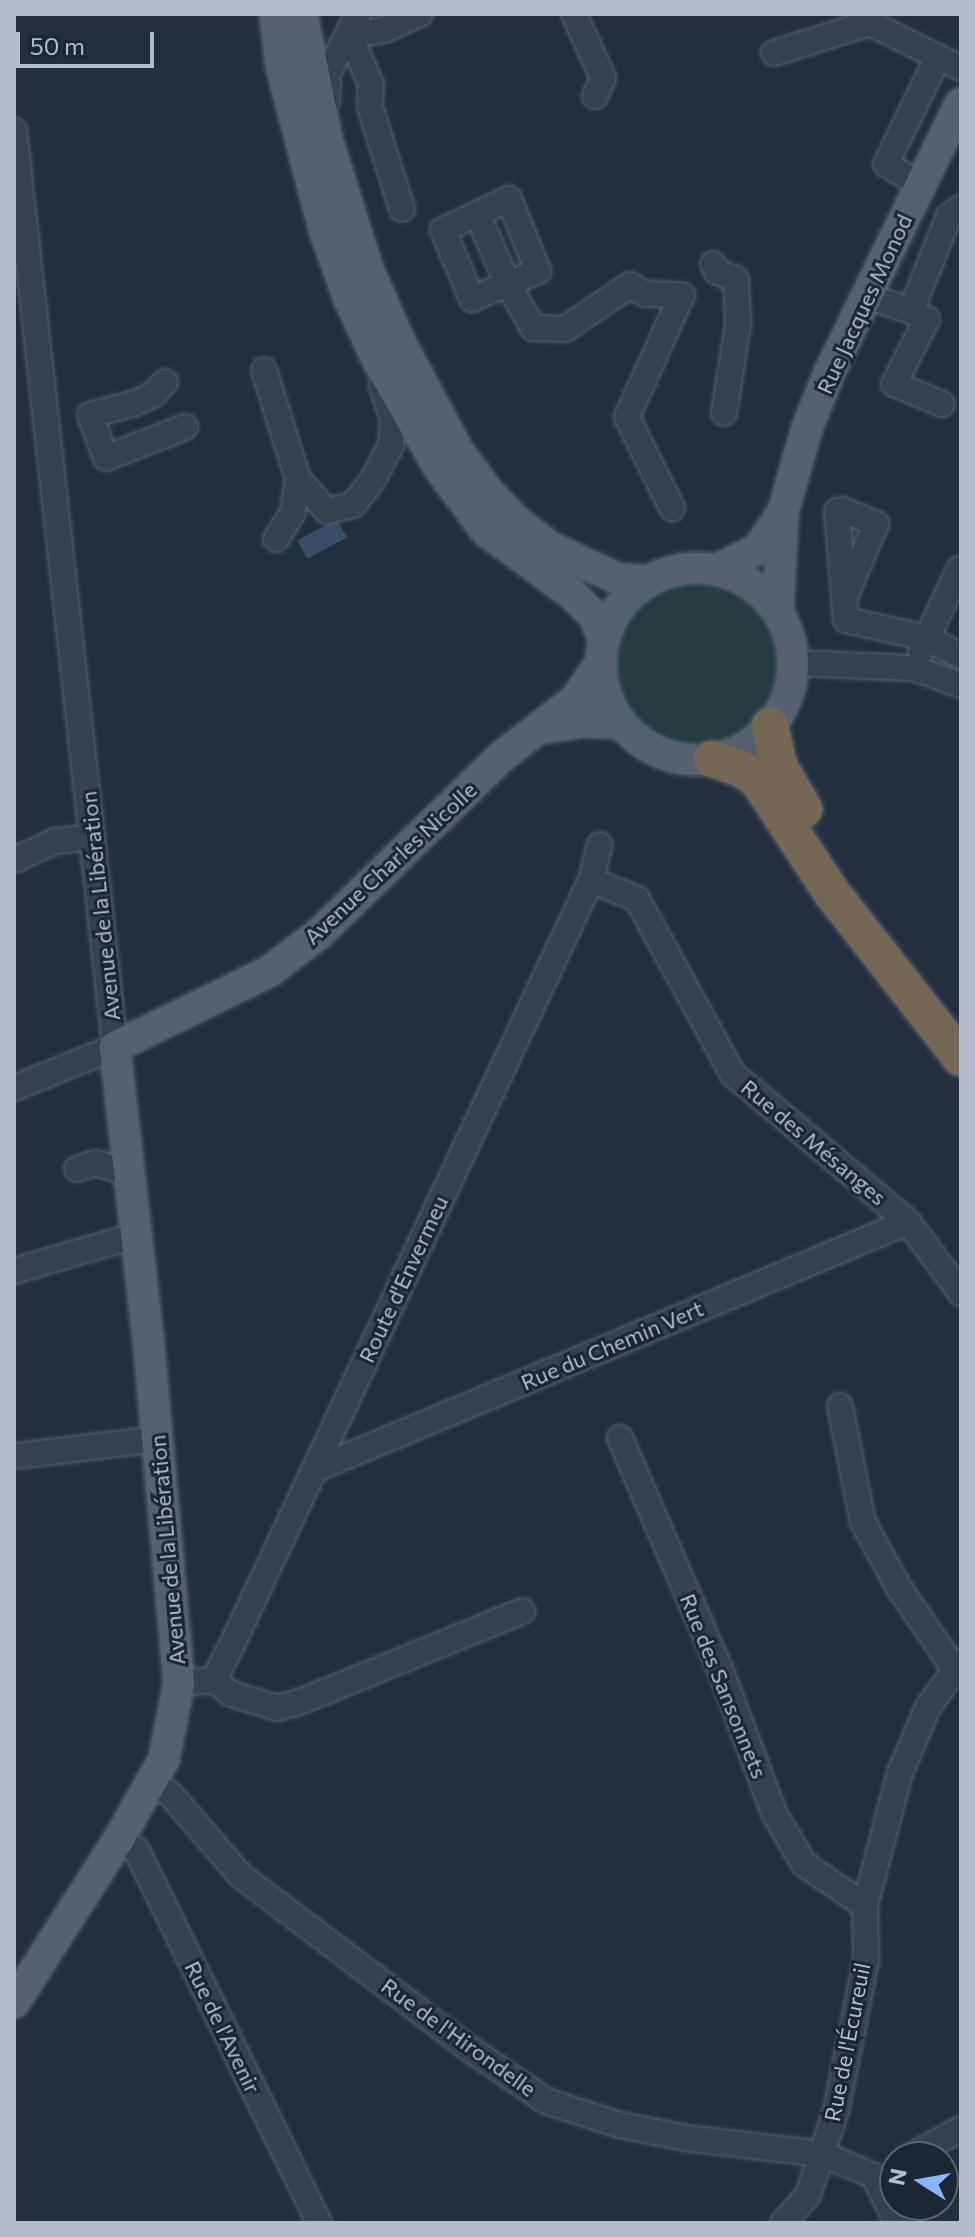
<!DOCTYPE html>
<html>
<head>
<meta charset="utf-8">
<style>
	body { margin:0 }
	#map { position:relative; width:975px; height:2237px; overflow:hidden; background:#242f3e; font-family:Commissioner,sans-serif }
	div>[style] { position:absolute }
	.green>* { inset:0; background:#263c3f }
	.round { border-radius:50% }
	.water>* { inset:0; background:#394c67; transform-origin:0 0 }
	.roads { filter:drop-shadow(0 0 2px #565f6c) drop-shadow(0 0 2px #565f6c) }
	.minor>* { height:24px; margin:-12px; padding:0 12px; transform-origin:12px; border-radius:12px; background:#38414e }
	.major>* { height:30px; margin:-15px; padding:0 15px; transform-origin:15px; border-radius:15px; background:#56606e }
	.major>.ring { margin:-15px; padding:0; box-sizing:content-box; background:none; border:30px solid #56606e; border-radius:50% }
	.highway>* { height:36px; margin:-18px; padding:0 18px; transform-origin:18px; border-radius:18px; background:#746855 }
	span { translate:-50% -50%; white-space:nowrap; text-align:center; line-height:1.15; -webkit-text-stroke:6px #1d2633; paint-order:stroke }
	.street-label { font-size:22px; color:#b4bcc9 }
	.frame { position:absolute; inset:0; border:16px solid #b4bcc9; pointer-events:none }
	.north { position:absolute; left:879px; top:2141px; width:80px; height:80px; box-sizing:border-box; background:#1d2633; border:2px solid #59626f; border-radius:50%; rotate:281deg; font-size:22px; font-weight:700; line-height:32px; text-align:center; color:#b4bcc9 }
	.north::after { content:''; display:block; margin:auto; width:28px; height:36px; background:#8ab4f8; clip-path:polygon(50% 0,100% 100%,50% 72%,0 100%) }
	.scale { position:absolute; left:16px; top:32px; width:138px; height:36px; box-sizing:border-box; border:4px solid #b4bcc9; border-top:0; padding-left:10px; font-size:24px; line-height:28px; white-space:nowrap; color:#b4bcc9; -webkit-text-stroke:6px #1d2633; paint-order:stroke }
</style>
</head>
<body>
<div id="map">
	<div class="green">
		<i class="round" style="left:614px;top:580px;width:166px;height:166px"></i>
	</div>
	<div class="water">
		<i style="left:337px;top:519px;width:21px;height:45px;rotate:62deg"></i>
	</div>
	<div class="roads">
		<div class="minor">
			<i style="left:574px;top:14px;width:70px;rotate:65.6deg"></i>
			<i style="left:603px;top:78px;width:20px;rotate:114deg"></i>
			<i style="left:774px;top:53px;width:101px;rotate:-17.4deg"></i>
			<i style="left:870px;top:23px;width:76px;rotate:26.6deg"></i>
			<i style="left:327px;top:101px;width:28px;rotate:-88deg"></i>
			<i style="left:328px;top:73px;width:66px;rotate:-63deg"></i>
			<i style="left:14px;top:130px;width:923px;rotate:83.71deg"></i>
			<i style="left:115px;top:1047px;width:109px;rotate:157.9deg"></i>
			<i style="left:921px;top:185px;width:41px;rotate:-149deg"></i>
			<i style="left:886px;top:164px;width:119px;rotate:-64.1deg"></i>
			<i style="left:938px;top:57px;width:25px;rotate:26deg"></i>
			<i style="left:402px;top:209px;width:107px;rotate:-107.4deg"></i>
			<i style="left:370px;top:107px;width:23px;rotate:-88deg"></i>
			<i style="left:371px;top:84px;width:54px;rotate:-114.2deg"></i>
			<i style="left:349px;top:35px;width:35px;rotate:-8deg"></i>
			<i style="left:384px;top:30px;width:39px;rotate:-24deg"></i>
			<i style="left:477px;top:214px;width:38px;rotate:155deg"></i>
			<i style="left:443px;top:230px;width:75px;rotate:67.2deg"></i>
			<i style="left:472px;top:299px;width:39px;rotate:-23deg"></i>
			<i style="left:508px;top:284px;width:33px;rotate:-23deg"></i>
			<i style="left:538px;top:271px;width:78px;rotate:-111.9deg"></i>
			<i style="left:509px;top:199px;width:35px;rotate:155deg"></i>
			<i style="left:477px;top:214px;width:77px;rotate:66.1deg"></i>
			<i style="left:508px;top:284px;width:51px;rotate:60.4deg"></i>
			<i style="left:533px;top:328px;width:32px;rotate:2deg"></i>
			<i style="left:565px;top:329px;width:78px;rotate:-34.1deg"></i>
			<i style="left:630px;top:285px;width:17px;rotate:31deg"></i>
			<i style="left:645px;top:294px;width:37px;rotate:2deg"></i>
			<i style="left:682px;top:295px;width:134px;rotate:114.3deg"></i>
			<i style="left:627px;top:417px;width:102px;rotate:63.7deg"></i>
			<i style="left:713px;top:264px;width:9px;rotate:63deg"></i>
			<i style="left:717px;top:272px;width:20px;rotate:20deg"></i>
			<i style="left:736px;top:279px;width:45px;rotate:87.5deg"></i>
			<i style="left:738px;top:324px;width:90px;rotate:98.9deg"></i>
			<i style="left:867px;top:296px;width:46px;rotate:18.8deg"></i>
			<i style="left:911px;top:311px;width:102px;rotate:-68.2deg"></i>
			<i style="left:949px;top:216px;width:15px;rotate:-37deg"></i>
			<i style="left:911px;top:311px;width:18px;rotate:27deg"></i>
			<i style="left:927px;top:319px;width:73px;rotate:116.9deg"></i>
			<i style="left:894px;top:384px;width:52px;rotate:22.6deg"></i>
			<i style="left:264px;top:370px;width:114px;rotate:72.7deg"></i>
			<i style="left:298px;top:479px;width:33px;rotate:99deg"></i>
			<i style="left:293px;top:512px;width:32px;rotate:122deg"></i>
			<i style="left:165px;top:382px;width:18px;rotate:133deg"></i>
			<i style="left:153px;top:395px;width:23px;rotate:157deg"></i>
			<i style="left:132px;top:404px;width:43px;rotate:165.3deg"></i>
			<i style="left:90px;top:415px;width:46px;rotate:69.6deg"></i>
			<i style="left:106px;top:458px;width:85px;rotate:-21.4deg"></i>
			<i style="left:298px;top:479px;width:43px;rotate:47.8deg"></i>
			<i style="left:327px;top:511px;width:27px;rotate:-13deg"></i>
			<i style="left:353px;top:505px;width:31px;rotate:-52deg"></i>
			<i style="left:372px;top:481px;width:40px;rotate:-62deg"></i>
			<i style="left:391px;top:446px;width:27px;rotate:-86deg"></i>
			<i style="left:393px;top:419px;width:34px;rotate:-109deg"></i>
			<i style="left:844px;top:599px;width:82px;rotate:-66.9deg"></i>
			<i style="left:876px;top:524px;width:36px;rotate:-157deg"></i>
			<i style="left:843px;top:510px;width:6px;rotate:171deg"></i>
			<i style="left:837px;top:511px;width:109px;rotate:85.3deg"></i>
			<i style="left:846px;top:620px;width:83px;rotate:12.5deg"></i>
			<i style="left:927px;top:638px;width:38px;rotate:28deg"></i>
			<i style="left:921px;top:651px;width:90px;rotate:-65.1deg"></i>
			<i style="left:793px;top:663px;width:120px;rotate:2.4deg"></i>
			<i style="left:913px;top:668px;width:51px;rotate:19.5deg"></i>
			<i style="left:14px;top:857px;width:4px;rotate:34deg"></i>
			<i style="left:17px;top:859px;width:42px;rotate:-25.3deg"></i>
			<i style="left:55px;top:841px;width:37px;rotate:-6deg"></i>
			<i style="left:591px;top:880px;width:50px;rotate:22.4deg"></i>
			<i style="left:637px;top:899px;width:200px;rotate:61.3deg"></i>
			<i style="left:733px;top:1074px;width:229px;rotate:40.2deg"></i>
			<i style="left:908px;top:1222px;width:89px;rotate:53.3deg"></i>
			<i style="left:77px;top:1169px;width:19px;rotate:-18deg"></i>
			<i style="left:95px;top:1163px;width:34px;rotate:17deg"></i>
			<i style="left:14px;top:1271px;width:127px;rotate:-16.4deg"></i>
			<i style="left:840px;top:1406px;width:118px;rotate:78.8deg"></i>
			<i style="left:863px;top:1522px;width:75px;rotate:61.4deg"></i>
			<i style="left:899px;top:1588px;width:97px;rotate:55.5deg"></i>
			<i style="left:620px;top:1438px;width:252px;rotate:66.6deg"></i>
			<i style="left:720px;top:1669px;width:154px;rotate:69.4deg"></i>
			<i style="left:774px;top:1813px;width:59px;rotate:59.5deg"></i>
			<i style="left:804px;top:1864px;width:74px;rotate:34.5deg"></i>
			<i style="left:17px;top:1456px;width:142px;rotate:-6.9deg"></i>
			<i style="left:316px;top:1469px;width:641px;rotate:-22.65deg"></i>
			<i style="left:214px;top:1680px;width:22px;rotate:39deg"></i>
			<i style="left:231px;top:1694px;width:49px;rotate:16.6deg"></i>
			<i style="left:278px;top:1708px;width:25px;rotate:-16deg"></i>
			<i style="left:302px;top:1701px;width:238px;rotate:-22.2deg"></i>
			<i style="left:179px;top:1683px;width:35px;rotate:-5deg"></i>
			<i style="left:214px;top:1680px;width:35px;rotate:-63deg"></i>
			<i style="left:230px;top:1649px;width:850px;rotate:-64.85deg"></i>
			<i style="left:591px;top:880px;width:36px;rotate:-76deg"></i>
			<i style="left:152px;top:1782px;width:23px;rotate:34deg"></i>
			<i style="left:171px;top:1795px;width:107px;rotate:49.2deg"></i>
			<i style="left:241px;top:1876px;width:283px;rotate:37.1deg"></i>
			<i style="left:467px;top:2047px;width:96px;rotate:34.4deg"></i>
			<i style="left:546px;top:2101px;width:78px;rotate:18deg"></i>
			<i style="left:620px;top:2125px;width:67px;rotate:11.1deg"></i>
			<i style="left:686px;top:2138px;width:137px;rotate:6.7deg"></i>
			<i style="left:822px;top:2154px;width:56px;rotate:22.9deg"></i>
			<i style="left:874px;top:2176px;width:52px;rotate:63.9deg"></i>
			<i style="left:119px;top:1839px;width:22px;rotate:34deg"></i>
			<i style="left:137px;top:1851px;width:414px;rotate:63.9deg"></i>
			<i style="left:909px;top:2157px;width:59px;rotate:-28.3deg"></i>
			<i style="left:783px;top:2223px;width:38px;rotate:-48deg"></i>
			<i style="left:808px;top:2195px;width:89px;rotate:-71.6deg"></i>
			<i style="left:836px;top:2111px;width:153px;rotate:-78.7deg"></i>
			<i style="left:866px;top:1961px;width:55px;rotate:-91deg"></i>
			<i style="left:865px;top:1906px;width:138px;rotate:-75.3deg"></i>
			<i style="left:900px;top:1773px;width:72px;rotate:-67deg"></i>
			<i style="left:928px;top:1707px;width:56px;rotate:-53.7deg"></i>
		</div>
		<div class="major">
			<i style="left:275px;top:14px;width:52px;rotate:83.4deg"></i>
			<i style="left:281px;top:66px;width:169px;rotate:75.2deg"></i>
			<i style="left:324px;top:229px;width:74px;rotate:70.3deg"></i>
			<i style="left:349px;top:299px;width:68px;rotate:64.9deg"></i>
			<i style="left:378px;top:361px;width:123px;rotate:60.3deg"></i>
			<i style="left:439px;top:468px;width:79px;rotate:53.3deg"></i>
			<i style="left:486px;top:531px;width:108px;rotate:36.3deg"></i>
			<i style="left:573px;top:595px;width:31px;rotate:45deg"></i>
			<i style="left:595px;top:617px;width:25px;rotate:69deg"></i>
			<i style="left:302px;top:14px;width:127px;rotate:78.7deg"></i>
			<i style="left:327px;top:139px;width:134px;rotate:72.6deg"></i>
			<i style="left:367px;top:267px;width:82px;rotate:66.3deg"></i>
			<i style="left:400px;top:342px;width:121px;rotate:62deg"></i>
			<i style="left:457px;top:449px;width:49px;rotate:54.1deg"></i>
			<i style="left:486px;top:489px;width:42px;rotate:46.9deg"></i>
			<i style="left:515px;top:520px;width:44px;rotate:37.6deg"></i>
			<i style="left:550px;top:547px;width:75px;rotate:25.2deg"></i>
			<i style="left:618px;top:579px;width:29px;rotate:4deg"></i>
			<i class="ring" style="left:601px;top:568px;width:162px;height:162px"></i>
			<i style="left:718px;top:569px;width:45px;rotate:-26.6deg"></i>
			<i style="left:758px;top:549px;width:43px;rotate:-56.3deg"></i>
			<i style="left:778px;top:612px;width:100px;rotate:-87.1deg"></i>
			<i style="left:783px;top:512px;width:87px;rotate:-74.1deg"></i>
			<i style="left:807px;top:428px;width:61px;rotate:-68deg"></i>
			<i style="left:830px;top:371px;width:298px;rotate:-64deg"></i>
			<i style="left:543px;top:728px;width:40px;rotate:-8.5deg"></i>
			<i style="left:583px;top:722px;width:38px;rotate:2deg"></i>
			<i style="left:14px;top:2003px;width:195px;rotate:-57.4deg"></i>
			<i style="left:119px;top:1839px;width:92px;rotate:-60.6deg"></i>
			<i style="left:164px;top:1759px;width:77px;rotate:-78.8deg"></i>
			<i style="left:179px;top:1683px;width:346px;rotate:-95.1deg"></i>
			<i style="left:148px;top:1338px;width:293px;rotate:-96.5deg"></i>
			<i style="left:115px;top:1047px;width:173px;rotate:-26.1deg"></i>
			<i style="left:270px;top:971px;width:64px;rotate:-37.4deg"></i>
			<i style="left:321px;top:932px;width:251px;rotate:-44.2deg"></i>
			<i style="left:501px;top:757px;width:93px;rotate:-37.6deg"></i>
			<i style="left:575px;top:700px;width:46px;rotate:-55.6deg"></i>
		</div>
		<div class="highway">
			<i style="left:770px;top:726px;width:41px;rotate:77.3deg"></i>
			<i style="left:779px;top:766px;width:50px;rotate:59.8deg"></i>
			<i style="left:712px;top:759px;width:28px;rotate:18deg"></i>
			<i style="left:739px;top:768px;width:21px;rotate:31deg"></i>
			<i style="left:757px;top:779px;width:136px;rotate:56.7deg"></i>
			<i style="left:832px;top:893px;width:209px;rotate:52deg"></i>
		</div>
	</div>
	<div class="street-label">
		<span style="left:864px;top:304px;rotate:-65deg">Rue Jacques Monod</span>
		<span style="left:390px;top:863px;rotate:-43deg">Avenue Charles Nicolle</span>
		<span style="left:100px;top:906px;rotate:-96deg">Avenue de la Libération</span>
		<span style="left:814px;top:1142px;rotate:40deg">Rue des Mésanges</span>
		<span style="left:403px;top:1279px;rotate:-65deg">Route d'Envermeu</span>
		<span style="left:612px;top:1345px;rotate:-23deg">Rue du Chemin Vert</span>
		<span style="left:167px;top:1550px;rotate:-95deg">Avenue de la Libération</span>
		<span style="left:724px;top:1686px;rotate:68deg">Rue des Sansonnets</span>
		<span style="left:223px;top:2027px;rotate:64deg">Rue de l'Avenir</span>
		<span style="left:459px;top:2037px;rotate:36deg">Rue de l'Hirondelle</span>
		<span style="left:847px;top:2042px;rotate:-79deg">Rue de l'Écureuil</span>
	</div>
	<div class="frame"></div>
	<div class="north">N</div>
	<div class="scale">50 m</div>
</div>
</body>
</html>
